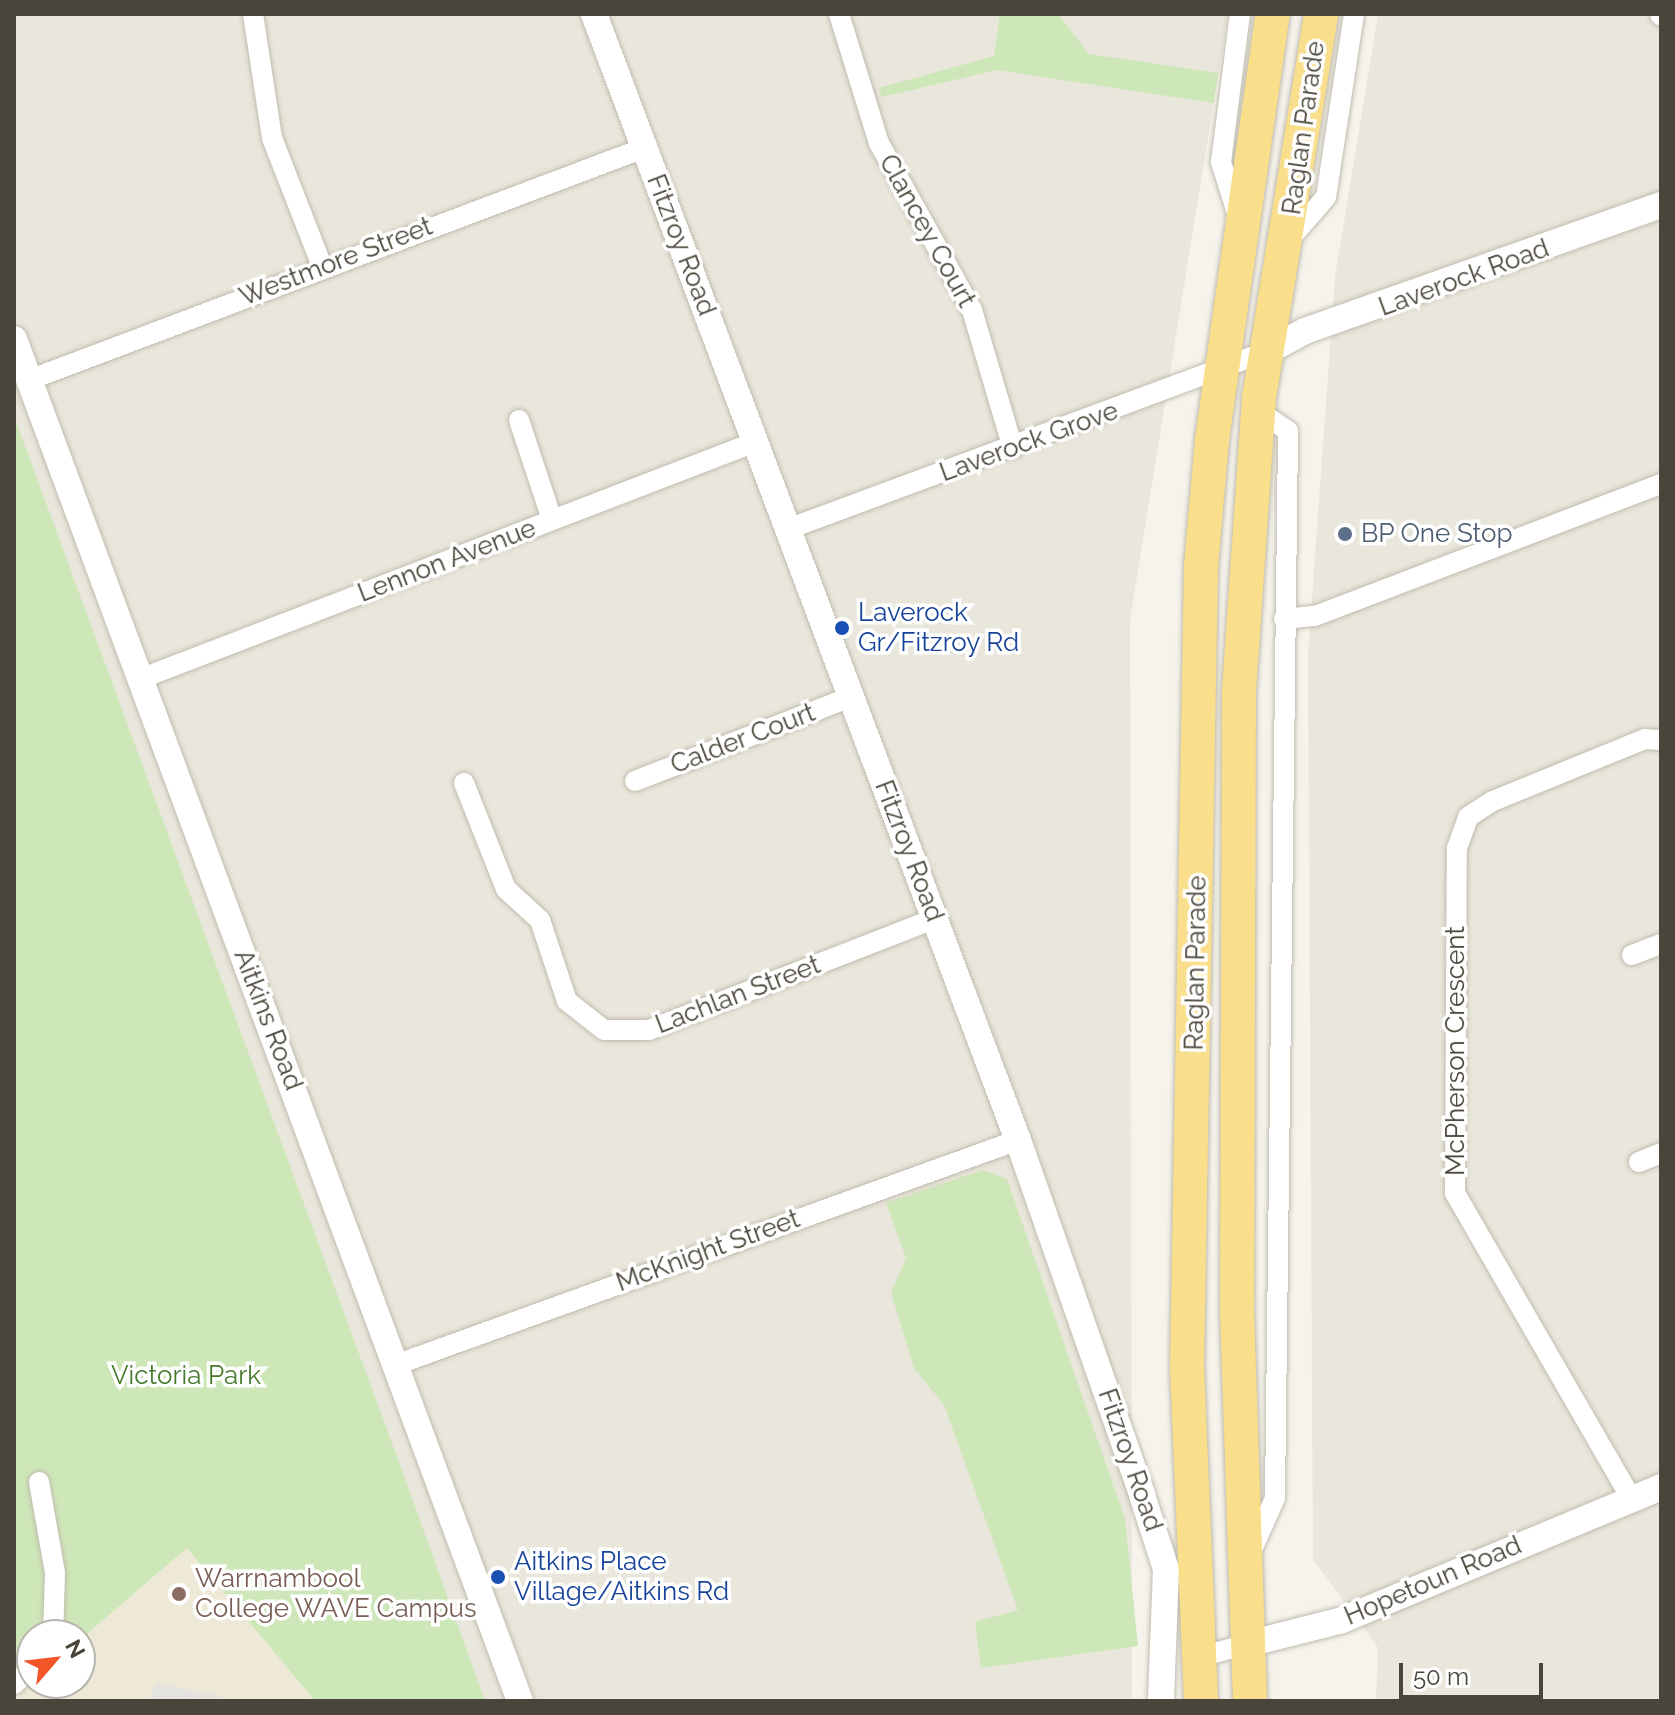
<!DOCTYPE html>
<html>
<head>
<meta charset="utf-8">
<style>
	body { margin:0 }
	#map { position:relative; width:1675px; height:1715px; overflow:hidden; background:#f5f3ec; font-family:Raleway,sans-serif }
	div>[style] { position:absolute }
	.residential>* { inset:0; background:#e9e6db }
	.education>* { inset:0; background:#eee9d7 }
	.green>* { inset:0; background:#cee7b8 }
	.parking>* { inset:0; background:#e5e3e0 }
	.roads { filter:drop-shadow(0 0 2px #c1bcaf) drop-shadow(0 0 2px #c1bcaf) }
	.minor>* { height:20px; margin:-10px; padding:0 10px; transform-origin:10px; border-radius:10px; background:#fff }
	.tertiary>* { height:26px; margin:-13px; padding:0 13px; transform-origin:13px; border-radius:13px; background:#fff }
	.trunk>* { height:34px; margin:-17px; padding:0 17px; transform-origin:17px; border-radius:17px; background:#f9de8b }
	.dots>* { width:22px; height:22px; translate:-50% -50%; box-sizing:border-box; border:4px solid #fff; border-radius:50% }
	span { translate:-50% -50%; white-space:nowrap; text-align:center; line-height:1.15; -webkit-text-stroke:7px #fff; paint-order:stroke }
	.street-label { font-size:26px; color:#4a453a }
	.service-label { font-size:26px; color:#4e5e75 }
	.left { translate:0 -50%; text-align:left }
	.transit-label { font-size:26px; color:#164399 }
	.park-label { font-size:26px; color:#467b2e }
	.education-label { font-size:26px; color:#785e54 }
	.frame { position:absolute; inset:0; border:16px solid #4a453a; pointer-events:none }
	.north { position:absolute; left:16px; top:1619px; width:80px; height:80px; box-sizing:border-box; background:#fff; border:2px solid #b7b5b0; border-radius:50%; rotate:62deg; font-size:22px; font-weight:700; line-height:32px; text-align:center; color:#4a453a }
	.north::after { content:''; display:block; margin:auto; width:28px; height:36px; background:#f15528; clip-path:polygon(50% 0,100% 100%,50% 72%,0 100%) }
	.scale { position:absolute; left:1399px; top:1663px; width:144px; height:36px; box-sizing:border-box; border:4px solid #4a453a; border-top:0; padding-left:10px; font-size:24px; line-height:28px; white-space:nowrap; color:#4a453a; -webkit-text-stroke:6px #fff; paint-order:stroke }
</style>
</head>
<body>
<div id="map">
	<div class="residential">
		<i style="clip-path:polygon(14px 14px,1228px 14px,1130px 620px,1132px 1701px,483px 1701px,14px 421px)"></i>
		<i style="clip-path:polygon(1378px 14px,1661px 14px,1661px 1701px,1376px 1701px,1378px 1648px,1313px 1559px,1308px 654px,1335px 278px)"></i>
	</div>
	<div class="education">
		<i style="clip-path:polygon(187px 1548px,315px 1701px,14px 1701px,32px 1681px,80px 1683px,80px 1640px)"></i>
	</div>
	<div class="green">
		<i style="clip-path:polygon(1000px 14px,1058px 14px,1089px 54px,1218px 73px,1214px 103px,997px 70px,882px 97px,879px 88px,994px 56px)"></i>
		<i style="clip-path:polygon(14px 416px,403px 1473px,485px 1701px,315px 1701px,187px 1548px,80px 1640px,32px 1635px,32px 1681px,14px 1697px)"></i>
		<i style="clip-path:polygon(983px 1170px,1007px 1179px,1125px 1519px,1138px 1646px,981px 1668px,975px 1622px,1018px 1610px,944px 1405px,914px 1368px,891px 1293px,906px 1258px,886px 1203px)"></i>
	</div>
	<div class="parking">
		<i style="clip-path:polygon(155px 1683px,227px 1697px,150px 1701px)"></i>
	</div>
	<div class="roads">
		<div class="minor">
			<i style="left:253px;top:14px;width:125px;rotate:81.3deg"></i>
			<i style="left:272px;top:138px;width:137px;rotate:68.7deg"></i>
			<i style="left:839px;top:14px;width:135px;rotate:72.8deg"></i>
			<i style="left:879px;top:143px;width:191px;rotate:60.9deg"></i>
			<i style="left:972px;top:310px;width:144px;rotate:73.5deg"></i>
			<i style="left:1660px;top:14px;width:2px;rotate:63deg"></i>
			<i style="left:1238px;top:216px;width:57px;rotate:-107.5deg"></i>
			<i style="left:1221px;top:162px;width:149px;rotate:-82.7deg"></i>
			<i style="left:1288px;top:241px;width:58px;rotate:-49.2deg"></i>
			<i style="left:1326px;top:197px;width:185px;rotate:-81.3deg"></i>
			<i style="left:29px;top:380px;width:657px;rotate:-20.67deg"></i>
			<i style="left:519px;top:420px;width:105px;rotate:71.7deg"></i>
			<i style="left:788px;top:529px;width:512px;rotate:-20.35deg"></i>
			<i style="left:1284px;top:619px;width:31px;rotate:-6deg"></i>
			<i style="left:1315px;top:616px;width:370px;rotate:-20.9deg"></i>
			<i style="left:140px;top:679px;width:659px;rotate:-21.07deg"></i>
			<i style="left:635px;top:781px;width:232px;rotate:-21.3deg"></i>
			<i style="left:464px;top:783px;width:114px;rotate:68.4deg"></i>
			<i style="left:506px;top:889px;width:46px;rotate:42.4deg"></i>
			<i style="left:540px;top:920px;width:85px;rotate:71.6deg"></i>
			<i style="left:567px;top:1001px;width:47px;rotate:38.1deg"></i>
			<i style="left:604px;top:1030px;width:45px"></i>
			<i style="left:649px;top:1030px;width:306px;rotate:-21.3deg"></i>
			<i style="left:1632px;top:955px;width:31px;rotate:-21deg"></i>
			<i style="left:1639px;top:1162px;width:24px;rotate:-22deg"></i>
			<i style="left:398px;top:1364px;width:659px;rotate:-19.86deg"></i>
			<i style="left:39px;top:1482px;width:92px;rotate:80deg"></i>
			<i style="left:55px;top:1573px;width:62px;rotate:91.8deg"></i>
			<i style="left:1631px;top:1498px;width:352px;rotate:-120deg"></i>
			<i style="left:1455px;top:1193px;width:345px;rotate:-89.7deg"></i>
			<i style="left:1457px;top:848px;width:33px;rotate:-70deg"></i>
			<i style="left:1468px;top:817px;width:30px;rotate:-33deg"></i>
			<i style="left:1493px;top:801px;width:164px;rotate:-22.2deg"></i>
			<i style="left:1645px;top:739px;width:16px;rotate:4deg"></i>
			<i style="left:1250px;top:1554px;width:61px;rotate:-65.9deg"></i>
			<i style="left:1275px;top:1498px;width:1067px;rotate:-89.3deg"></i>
			<i style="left:1288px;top:431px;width:36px;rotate:-146deg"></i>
			<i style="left:1199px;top:1657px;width:51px;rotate:-14.9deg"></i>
			<i style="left:14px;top:1684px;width:24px;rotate:-42deg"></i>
		</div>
		<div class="tertiary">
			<i style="left:594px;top:14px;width:1203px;rotate:69.37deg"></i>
			<i style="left:1018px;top:1140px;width:376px;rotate:70.7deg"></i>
			<i style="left:1142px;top:1495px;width:78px;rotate:72deg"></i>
			<i style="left:1166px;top:1569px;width:132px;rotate:92.2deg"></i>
			<i style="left:14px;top:339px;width:1453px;rotate:69.62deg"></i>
			<i style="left:1268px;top:351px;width:42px;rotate:-28.4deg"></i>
			<i style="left:1305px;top:331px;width:378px;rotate:-19.5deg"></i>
			<i style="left:1248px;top:1644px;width:97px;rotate:-14.3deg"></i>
			<i style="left:1342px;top:1620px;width:346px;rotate:-22.6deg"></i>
		</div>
		<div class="trunk">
			<i style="left:1201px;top:1701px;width:333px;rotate:-92.4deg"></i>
			<i style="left:1187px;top:1368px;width:802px;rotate:-89deg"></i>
			<i style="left:1201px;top:566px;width:126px;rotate:-85deg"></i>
			<i style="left:1212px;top:440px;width:430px;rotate:-81.9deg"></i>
			<i style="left:1250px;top:1701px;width:385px;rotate:-91.9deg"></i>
			<i style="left:1237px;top:1316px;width:625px;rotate:-89.82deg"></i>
			<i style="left:1239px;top:691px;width:294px;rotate:-86.1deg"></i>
			<i style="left:1259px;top:398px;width:389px;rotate:-80.8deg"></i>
		</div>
	</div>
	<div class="dots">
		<i style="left:1345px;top:534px;background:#5c6f8a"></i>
		<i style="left:842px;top:628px;background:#1a4fb4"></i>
		<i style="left:498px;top:1577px;background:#1a4fb4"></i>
		<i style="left:179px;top:1594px;background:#8d6e63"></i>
	</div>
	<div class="street-label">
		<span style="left:1304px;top:128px;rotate:-82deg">Raglan Parade</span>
		<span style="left:927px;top:231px;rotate:61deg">Clancey Court</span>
		<span style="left:681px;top:245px;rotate:69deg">Fitzroy Road</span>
		<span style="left:336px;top:262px;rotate:-21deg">Westmore Street</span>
		<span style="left:1464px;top:278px;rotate:-20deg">Laverock Road</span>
		<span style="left:1029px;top:442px;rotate:-20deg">Laverock Grove</span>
		<span style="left:447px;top:561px;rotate:-21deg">Lennon Avenue</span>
		<span style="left:743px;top:739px;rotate:-21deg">Calder Court</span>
		<span style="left:909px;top:851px;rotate:69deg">Fitzroy Road</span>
		<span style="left:1196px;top:963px;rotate:-89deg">Raglan Parade</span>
		<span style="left:738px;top:995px;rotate:-21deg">Lachlan Street</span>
		<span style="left:268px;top:1020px;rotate:69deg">Aitkins Road</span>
		<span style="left:1456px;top:1051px;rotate:-90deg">McPherson Crescent</span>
		<span style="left:708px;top:1251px;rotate:-20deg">McKnight Street</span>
		<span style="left:1130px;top:1460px;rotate:71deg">Fitzroy Road</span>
		<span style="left:1433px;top:1581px;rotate:-23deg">Hopetoun Road</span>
	</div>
	<div class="service-label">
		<span class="left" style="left:1361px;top:534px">BP One Stop</span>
	</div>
	<div class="transit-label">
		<span class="left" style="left:858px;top:628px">Laverock<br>Gr/Fitzroy Rd</span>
		<span class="left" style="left:514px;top:1577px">Aitkins Place<br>Village/Aitkins Rd</span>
	</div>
	<div class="park-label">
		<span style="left:186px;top:1376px">Victoria Park</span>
	</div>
	<div class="education-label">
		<span class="left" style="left:195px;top:1594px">Warrnambool<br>College WAVE Campus</span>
	</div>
	<div class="frame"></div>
	<div class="north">N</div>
	<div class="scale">50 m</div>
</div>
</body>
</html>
